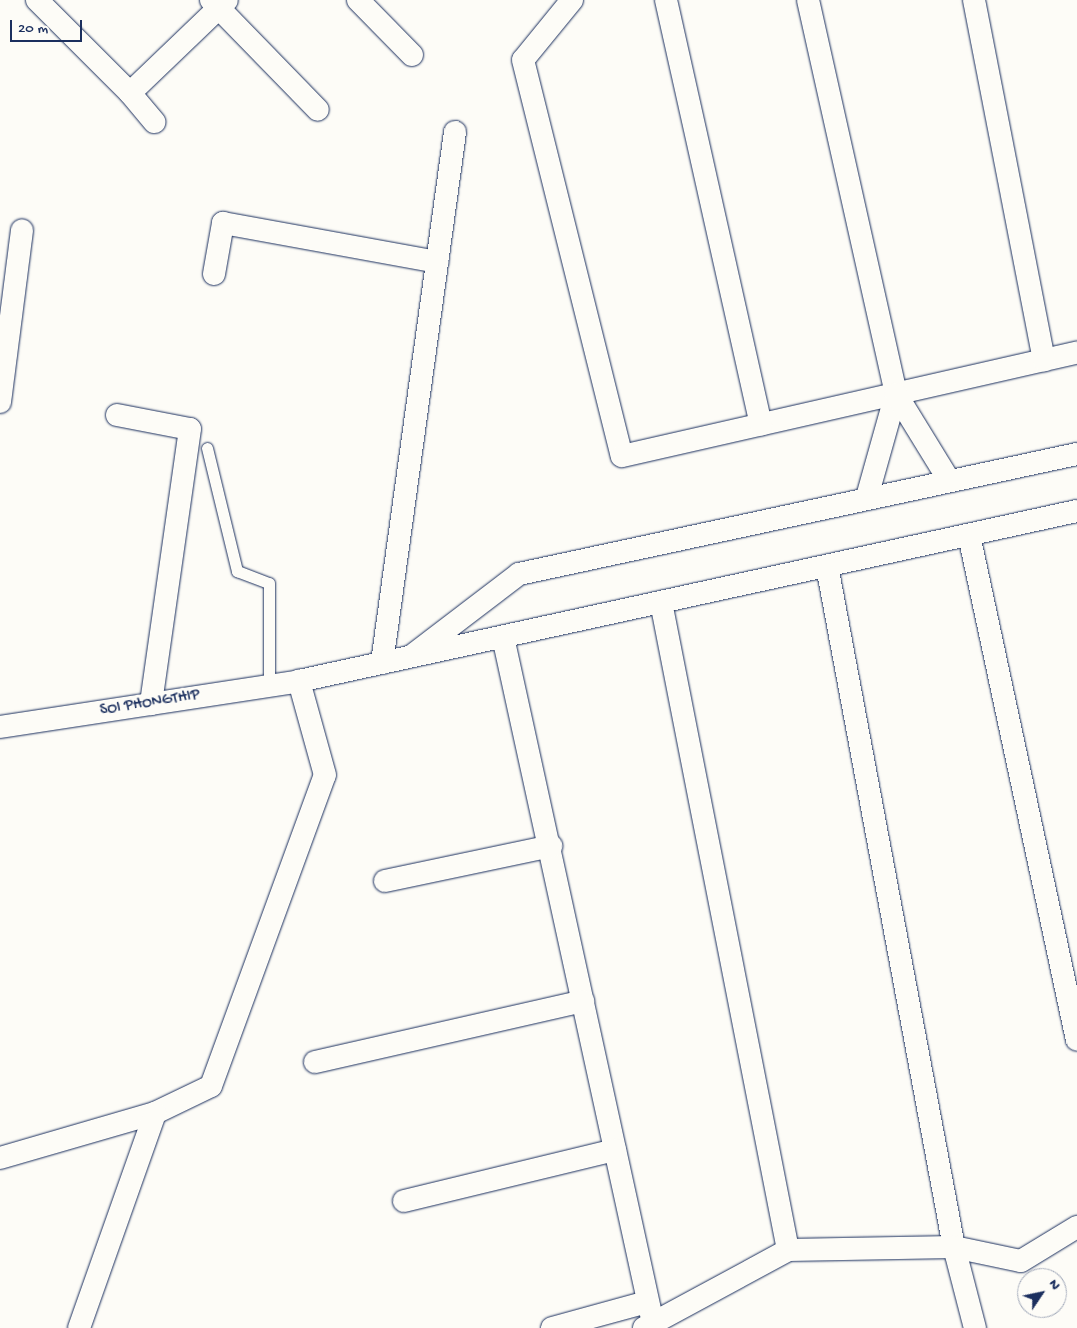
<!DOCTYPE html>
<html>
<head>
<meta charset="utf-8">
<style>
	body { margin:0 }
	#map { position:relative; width:1077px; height:1328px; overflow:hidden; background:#fdfcf7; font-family:"Gochi Hand",sans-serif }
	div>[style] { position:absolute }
	.roads { filter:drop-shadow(0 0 1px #1b2f5e) drop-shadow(0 0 1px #1b2f5e) }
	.lane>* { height:11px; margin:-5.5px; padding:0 5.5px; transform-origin:5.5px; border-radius:5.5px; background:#fdfcf7 }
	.street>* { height:22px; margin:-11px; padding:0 11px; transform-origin:11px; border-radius:11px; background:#fdfcf7 }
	span { translate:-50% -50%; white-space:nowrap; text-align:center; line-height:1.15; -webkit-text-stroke:5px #fdfcf7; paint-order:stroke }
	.street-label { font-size:16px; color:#1b2f5e }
	.north { position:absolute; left:1017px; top:1268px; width:50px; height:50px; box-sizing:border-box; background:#fdfcf7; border:1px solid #a3aaba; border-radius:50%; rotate:56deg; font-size:14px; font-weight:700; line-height:20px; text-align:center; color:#1b2f5e }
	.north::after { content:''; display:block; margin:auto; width:18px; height:22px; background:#1b2f5e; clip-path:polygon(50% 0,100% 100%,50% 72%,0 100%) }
	.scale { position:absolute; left:10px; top:20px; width:72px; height:22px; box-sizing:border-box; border:2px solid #1b2f5e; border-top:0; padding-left:6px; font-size:15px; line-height:18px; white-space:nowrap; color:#1b2f5e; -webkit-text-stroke:4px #fdfcf7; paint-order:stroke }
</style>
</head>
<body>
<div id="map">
	<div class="roads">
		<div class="lane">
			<i style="left:207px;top:448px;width:127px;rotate:76.3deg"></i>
			<i style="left:237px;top:571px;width:34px;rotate:21deg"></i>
			<i style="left:269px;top:583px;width:103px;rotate:90deg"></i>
		</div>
		<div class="street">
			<i style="left:37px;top:0;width:132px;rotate:45deg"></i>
			<i style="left:130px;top:93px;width:38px;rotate:50deg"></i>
			<i style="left:211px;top:0;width:153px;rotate:45.8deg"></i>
			<i style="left:358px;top:0;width:77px;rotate:45.5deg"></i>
			<i style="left:572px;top:0;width:77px;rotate:129.2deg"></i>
			<i style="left:523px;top:60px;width:408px;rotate:76deg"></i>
			<i style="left:622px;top:456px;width:467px;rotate:-12.8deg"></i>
			<i style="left:666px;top:0;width:435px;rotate:77.4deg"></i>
			<i style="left:808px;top:0;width:404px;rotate:77.4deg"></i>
			<i style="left:974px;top:0;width:367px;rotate:79deg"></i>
			<i style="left:130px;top:93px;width:134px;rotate:-43.8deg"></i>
			<i style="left:214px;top:274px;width:52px;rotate:-80deg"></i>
			<i style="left:223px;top:223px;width:218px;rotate:10.3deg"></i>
			<i style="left:0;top:402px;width:173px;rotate:-82.7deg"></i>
			<i style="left:117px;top:415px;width:74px;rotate:10.9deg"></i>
			<i style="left:190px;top:429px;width:278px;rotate:98.1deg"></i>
			<i style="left:867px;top:497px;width:107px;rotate:-74.3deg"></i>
			<i style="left:896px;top:394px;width:101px;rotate:58.4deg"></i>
			<i style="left:969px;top:535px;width:516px;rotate:77.93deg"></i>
			<i style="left:827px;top:566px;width:693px;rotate:79.44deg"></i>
			<i style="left:954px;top:1247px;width:84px;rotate:75.5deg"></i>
			<i style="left:661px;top:602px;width:660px;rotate:78.91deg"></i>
			<i style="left:503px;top:637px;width:702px;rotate:77.67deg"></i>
			<i style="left:414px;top:654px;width:132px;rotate:-37.3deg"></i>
			<i style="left:519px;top:574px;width:571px;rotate:-12.14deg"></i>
			<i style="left:382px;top:663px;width:536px;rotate:-82.17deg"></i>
			<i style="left:0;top:727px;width:303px;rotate:-8.7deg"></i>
			<i style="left:299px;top:681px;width:796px;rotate:-12.33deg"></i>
			<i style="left:385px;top:881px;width:170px;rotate:-11.9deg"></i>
			<i style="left:315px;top:1062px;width:275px;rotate:-12.8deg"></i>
			<i style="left:0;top:1158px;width:161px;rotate:-16.2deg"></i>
			<i style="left:155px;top:1113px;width:62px;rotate:-25.7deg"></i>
			<i style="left:211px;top:1086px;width:331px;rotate:-69.9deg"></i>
			<i style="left:325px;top:775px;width:98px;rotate:-105.5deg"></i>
			<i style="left:404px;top:1201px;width:217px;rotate:-13.6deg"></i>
			<i style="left:79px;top:1328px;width:228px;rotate:-70.5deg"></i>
			<i style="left:552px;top:1328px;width:98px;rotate:-15.3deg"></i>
			<i style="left:644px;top:1328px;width:164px;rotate:-28.4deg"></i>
			<i style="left:788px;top:1250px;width:166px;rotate:-1deg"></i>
			<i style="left:954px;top:1247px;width:68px;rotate:11.8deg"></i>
			<i style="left:1021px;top:1261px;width:66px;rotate:-31.3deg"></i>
		</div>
	</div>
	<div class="street-label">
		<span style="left:150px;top:704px;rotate:-9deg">SOI PHONGTHIP</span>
	</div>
	<div class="north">N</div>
	<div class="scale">20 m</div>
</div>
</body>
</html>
